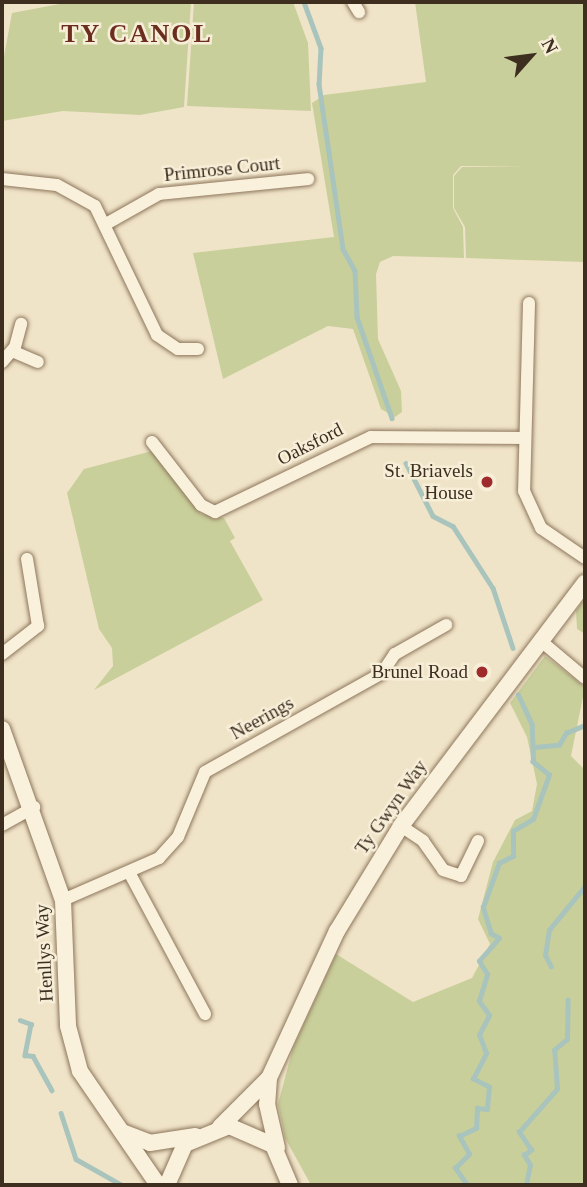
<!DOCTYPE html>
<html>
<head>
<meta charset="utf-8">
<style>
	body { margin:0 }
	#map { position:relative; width:587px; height:1187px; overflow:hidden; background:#f0e4c8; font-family:"Times New Roman",serif }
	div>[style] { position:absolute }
	.green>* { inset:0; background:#c9cf9b }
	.stream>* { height:4.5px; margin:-2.25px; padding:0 2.25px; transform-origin:2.25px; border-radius:2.25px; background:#a9c4bc }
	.roads { filter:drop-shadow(0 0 2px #8d765c) drop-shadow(0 0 2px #8d765c) }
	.minor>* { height:12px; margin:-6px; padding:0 6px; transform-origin:6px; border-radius:6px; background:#faf1dc }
	.tertiary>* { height:16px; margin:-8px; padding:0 8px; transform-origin:8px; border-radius:8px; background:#faf1dc }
	.dots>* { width:19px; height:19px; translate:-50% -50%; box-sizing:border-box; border:4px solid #f7eed8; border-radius:50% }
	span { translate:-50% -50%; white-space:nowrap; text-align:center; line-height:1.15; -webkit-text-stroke:5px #f7eed8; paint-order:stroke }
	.street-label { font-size:19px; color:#3d2e20 }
	.poi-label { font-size:19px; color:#3d2e20 }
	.right { translate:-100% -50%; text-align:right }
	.district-label { font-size:26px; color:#6b2e1e; font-weight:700; letter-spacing:2px }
	.frame { position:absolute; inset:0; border:4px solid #3d2e20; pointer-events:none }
	.north { position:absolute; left:496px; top:21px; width:70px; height:70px; -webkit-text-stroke:5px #f7eed8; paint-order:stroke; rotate:62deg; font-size:19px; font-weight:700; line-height:28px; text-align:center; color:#3d2e20 }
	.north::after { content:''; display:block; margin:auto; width:24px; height:32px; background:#3d2e20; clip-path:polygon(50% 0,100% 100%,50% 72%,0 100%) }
</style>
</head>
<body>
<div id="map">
	<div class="green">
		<i style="clip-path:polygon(70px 2px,191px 2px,184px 107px,140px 115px,63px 111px,2px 121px,2px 67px,12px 13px)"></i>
		<i style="clip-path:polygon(194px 2px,293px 2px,308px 43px,311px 111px,187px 106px)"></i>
		<i style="clip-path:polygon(415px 2px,585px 2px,585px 262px,466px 258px,465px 227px,454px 208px,454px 176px,462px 167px,526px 166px,461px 166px,453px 175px,453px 208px,463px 227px,464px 258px,393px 256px,380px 262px,376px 274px,378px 339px,401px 391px,402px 412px,395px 417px,381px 409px,353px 329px,328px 326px,223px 379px,193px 253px,334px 237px,312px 103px,324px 95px,426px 82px)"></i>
		<i style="clip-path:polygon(152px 451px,201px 514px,224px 518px,235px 538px,230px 541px,263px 600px,94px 690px,113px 666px,112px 648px,99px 629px,67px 493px,84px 469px)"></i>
		<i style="clip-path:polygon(585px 598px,585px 634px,577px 629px,576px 611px)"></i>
		<i style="clip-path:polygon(545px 656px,585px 687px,571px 756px,585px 770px,585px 1185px,311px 1185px,285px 1138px,278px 1104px,293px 1048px,336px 954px,413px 1002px,472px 978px,490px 944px,478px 919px,493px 862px,515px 820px,532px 811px,537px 784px,527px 737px,510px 703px)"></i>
	</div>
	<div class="stream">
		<i style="left:304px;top:2px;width:49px;rotate:69.7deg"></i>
		<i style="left:321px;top:48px;width:36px;rotate:93deg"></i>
		<i style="left:319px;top:84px;width:167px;rotate:81.7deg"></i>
		<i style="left:343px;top:249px;width:25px;rotate:61deg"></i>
		<i style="left:355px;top:271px;width:46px;rotate:87.5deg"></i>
		<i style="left:357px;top:317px;width:107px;rotate:70.9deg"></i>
		<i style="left:406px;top:463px;width:59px;rotate:63deg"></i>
		<i style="left:433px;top:516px;width:22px;rotate:27deg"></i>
		<i style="left:453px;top:526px;width:74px;rotate:57.2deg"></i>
		<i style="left:493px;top:588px;width:63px;rotate:71.6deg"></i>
		<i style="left:534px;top:747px;width:25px;rotate:-5deg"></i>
		<i style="left:559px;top:745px;width:14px;rotate:-60deg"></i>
		<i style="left:566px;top:733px;width:21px;rotate:-23deg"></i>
		<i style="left:551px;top:967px;width:13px;rotate:-117deg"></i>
		<i style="left:545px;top:955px;width:25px;rotate:-81deg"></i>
		<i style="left:549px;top:930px;width:57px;rotate:-50.7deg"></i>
		<i style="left:20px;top:1020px;width:12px;rotate:20deg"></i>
		<i style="left:31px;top:1024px;width:32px;rotate:101deg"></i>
		<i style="left:25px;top:1055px;width:8px;rotate:7deg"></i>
		<i style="left:33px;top:1056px;width:39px;rotate:61deg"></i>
		<i style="left:61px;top:1113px;width:48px;rotate:71.9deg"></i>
		<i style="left:76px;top:1159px;width:53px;rotate:29.5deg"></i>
		<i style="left:467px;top:1185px;width:21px;rotate:-125deg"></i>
		<i style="left:455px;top:1168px;width:20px;rotate:-45deg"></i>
		<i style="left:469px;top:1154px;width:21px;rotate:-119deg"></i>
		<i style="left:459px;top:1136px;width:19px;rotate:-25deg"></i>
		<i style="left:476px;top:1128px;width:20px;rotate:-87deg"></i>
		<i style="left:477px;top:1108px;width:10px;rotate:6deg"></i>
		<i style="left:487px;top:1109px;width:22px;rotate:-85deg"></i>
		<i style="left:489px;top:1087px;width:18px;rotate:-153deg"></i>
		<i style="left:473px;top:1079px;width:29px;rotate:-63deg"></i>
		<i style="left:486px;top:1053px;width:19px;rotate:-111deg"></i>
		<i style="left:479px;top:1035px;width:22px;rotate:-63deg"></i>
		<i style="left:489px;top:1015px;width:17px;rotate:-126deg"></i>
		<i style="left:479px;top:1001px;width:28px;rotate:-73deg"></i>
		<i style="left:487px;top:974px;width:15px;rotate:-122deg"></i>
		<i style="left:479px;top:961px;width:30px;rotate:-49deg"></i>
		<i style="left:499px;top:938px;width:9px;rotate:-153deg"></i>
		<i style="left:491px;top:934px;width:28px;rotate:-107deg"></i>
		<i style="left:483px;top:907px;width:47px;rotate:-70deg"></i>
		<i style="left:499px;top:863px;width:16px;rotate:-27deg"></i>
		<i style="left:513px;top:856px;width:25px;rotate:-90deg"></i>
		<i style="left:513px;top:831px;width:23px;rotate:-31deg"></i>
		<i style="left:533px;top:819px;width:47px;rotate:-70deg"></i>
		<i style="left:549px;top:775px;width:21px;rotate:-141deg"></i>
		<i style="left:533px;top:762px;width:37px;rotate:-92deg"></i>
		<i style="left:532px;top:725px;width:33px;rotate:-115deg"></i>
		<i style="left:526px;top:1185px;width:20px;rotate:-79deg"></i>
		<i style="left:530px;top:1165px;width:12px;rotate:-121deg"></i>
		<i style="left:524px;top:1155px;width:9px;rotate:-36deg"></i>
		<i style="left:531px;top:1150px;width:22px;rotate:-124deg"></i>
		<i style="left:519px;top:1132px;width:57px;rotate:-48.5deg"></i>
		<i style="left:557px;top:1089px;width:39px;rotate:-94deg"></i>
		<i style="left:554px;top:1050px;width:17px;rotate:-40deg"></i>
		<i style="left:567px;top:1039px;width:39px;rotate:-89deg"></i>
	</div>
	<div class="roads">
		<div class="minor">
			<i style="left:353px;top:2px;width:12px;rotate:59deg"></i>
			<i style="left:2px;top:179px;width:55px;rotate:6.2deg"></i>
			<i style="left:57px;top:185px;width:43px;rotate:28.9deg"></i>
			<i style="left:95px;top:206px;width:143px;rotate:64.3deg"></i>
			<i style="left:157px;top:335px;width:25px;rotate:34deg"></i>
			<i style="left:178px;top:349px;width:20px"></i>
			<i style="left:106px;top:224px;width:61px;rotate:-29.5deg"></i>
			<i style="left:159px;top:194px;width:150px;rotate:-5.7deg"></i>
			<i style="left:529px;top:303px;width:188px;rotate:91.5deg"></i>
			<i style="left:524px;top:491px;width:41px;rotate:65.3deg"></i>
			<i style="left:541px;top:528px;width:53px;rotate:34.3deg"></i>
			<i style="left:12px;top:351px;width:28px;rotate:23deg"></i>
			<i style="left:2px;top:362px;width:20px;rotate:-49deg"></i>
			<i style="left:15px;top:347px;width:24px;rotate:-75deg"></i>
			<i style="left:152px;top:442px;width:80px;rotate:52.1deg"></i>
			<i style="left:201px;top:505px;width:16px;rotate:27deg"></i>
			<i style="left:215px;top:512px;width:173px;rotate:-25.7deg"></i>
			<i style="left:371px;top:437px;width:153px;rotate:0.4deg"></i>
			<i style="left:541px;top:641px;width:57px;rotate:40.1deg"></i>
			<i style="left:2px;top:654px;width:46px;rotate:-37.9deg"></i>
			<i style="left:38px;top:626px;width:68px;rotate:-99.3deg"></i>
			<i style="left:2px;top:825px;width:37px;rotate:-29deg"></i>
			<i style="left:401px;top:826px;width:27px;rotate:34deg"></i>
			<i style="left:423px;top:841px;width:35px;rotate:55deg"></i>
			<i style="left:443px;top:870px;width:19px;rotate:18deg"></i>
			<i style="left:461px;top:876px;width:39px;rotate:-64deg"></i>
			<i style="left:130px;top:874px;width:159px;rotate:61.8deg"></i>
			<i style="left:63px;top:900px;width:105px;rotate:-23.6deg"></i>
			<i style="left:159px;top:858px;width:28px;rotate:-48deg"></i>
			<i style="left:178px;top:837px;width:70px;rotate:-67.4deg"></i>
			<i style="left:205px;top:772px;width:203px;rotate:-29.2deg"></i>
			<i style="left:382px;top:673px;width:23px;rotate:-56deg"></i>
			<i style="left:395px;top:654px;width:59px;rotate:-29.6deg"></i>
		</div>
		<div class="tertiary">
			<i style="left:2px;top:729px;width:182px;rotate:70.4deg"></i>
			<i style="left:63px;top:900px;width:126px;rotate:87.7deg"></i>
			<i style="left:68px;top:1026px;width:47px;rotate:75.1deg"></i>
			<i style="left:80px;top:1071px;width:138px;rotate:55.6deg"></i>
			<i style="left:269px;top:1078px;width:26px;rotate:94deg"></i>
			<i style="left:267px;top:1104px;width:45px;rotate:77.2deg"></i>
			<i style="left:220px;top:1127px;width:69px;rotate:-45deg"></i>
			<i style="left:269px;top:1078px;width:162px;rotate:-65.2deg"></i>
			<i style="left:337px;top:931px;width:123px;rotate:-58.6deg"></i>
			<i style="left:401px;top:826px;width:305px;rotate:-52.9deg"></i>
			<i style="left:122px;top:1132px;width:30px;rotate:21deg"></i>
			<i style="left:150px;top:1143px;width:46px;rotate:-8.8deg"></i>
			<i style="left:167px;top:1185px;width:45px;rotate:-66.3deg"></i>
			<i style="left:185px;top:1144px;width:48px;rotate:-22.2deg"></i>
			<i style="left:229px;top:1126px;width:48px;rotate:23.4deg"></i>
			<i style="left:273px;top:1145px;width:43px;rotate:67deg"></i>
		</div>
	</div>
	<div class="dots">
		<i style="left:487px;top:482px;background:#9e2a2b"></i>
		<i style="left:482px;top:672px;background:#9e2a2b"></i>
	</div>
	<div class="street-label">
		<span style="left:222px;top:169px;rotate:-6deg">Primrose Court</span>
		<span style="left:310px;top:444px;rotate:-27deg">Oaksford</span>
		<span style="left:262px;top:718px;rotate:-29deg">Neerings</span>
		<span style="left:391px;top:807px;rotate:-55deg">Ty Gwyn Way</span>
		<span style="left:44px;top:953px;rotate:-93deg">Henllys Way</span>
	</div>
	<div class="poi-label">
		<span class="right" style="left:473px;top:482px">St. Briavels<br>House</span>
		<span class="right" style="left:468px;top:672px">Brunel Road</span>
	</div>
	<div class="district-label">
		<span style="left:137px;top:34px">TY CANOL</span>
	</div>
	<div class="frame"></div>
	<div class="north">N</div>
</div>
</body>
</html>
